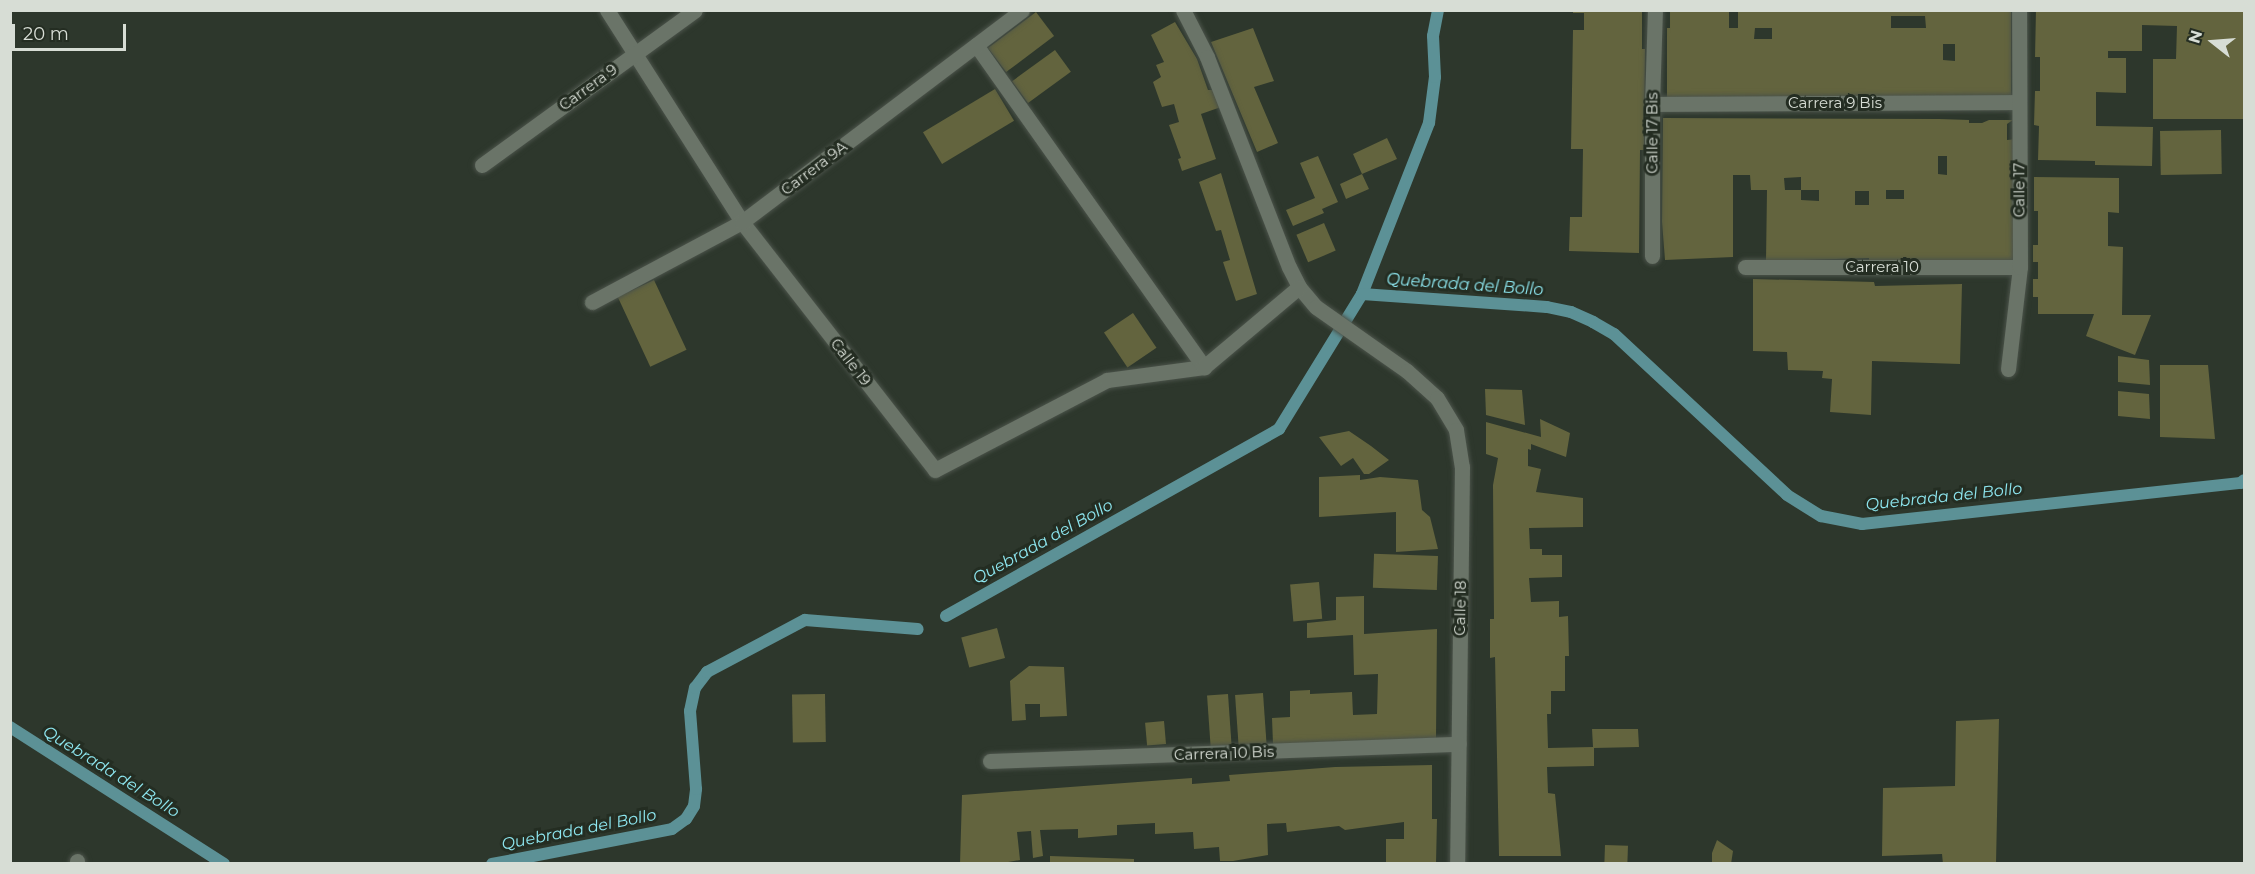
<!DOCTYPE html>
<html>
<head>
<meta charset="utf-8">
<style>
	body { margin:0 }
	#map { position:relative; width:2255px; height:874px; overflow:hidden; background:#2d372c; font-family:Montserrat,sans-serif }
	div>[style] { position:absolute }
	.stream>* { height:12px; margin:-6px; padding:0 6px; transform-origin:6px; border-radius:6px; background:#5c9196 }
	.building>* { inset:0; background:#63643e; transform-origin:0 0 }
	.roads { filter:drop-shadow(0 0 2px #4b534a) drop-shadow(0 0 2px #4b534a) }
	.street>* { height:15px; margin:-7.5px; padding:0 7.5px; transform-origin:7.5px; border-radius:7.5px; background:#6a7468 }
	span { translate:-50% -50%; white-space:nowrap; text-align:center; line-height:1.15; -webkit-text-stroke:6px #242d22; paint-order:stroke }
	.street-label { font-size:15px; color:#d7ddd5 }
	.water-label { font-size:16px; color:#8ee7f0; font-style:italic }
	.frame { position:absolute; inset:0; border:12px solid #d7ddd5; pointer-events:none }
	.north { position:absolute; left:2183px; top:12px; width:60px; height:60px; -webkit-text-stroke:4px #242d22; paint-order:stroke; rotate:287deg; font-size:16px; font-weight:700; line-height:24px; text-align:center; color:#d7ddd5 }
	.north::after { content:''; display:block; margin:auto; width:21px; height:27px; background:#d7ddd5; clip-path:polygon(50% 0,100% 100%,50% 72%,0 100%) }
	.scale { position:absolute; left:12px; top:24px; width:114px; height:27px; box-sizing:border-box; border:3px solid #d7ddd5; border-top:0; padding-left:8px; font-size:18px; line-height:21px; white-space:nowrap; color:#d7ddd5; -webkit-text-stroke:4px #242d22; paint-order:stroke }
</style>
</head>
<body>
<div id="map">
	<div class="stream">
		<i style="left:1362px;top:294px;width:184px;rotate:-68.6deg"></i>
		<i style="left:1429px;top:123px;width:46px;rotate:-82.6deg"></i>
		<i style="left:1435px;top:77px;width:41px;rotate:-92.8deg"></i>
		<i style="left:1433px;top:36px;width:26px;rotate:-79deg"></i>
		<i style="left:946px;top:616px;width:382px;rotate:-29.3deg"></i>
		<i style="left:1279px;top:429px;width:158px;rotate:-58.4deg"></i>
		<i style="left:1362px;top:294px;width:185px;rotate:4deg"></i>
		<i style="left:1547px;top:307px;width:25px;rotate:12deg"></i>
		<i style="left:1571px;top:312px;width:24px;rotate:24deg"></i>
		<i style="left:1593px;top:322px;width:24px;rotate:30deg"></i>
		<i style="left:1614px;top:334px;width:236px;rotate:42.9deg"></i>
		<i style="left:1787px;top:495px;width:40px;rotate:32deg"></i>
		<i style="left:1821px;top:516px;width:42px;rotate:11deg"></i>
		<i style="left:1862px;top:524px;width:381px;rotate:-6.2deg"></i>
		<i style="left:2241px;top:483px;width:4px;rotate:-45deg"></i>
		<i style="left:10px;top:727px;width:254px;rotate:32.6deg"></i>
		<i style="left:492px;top:864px;width:183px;rotate:-11deg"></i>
		<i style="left:672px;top:829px;width:17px;rotate:-36deg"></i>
		<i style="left:686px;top:819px;width:15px;rotate:-58deg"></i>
		<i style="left:694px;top:806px;width:17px;rotate:-83deg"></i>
		<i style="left:696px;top:789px;width:78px;rotate:-94.4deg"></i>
		<i style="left:690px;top:711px;width:24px;rotate:-78deg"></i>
		<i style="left:695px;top:688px;width:20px;rotate:-53deg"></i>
		<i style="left:707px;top:672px;width:111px;rotate:-28deg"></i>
		<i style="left:805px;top:620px;width:113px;rotate:4.6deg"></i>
	</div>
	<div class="building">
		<i style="clip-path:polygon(1573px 10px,1642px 10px,1642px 49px,1645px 49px,1644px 150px,1640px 150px,1639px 253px,1569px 251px,1570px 217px,1582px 217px,1583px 149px,1571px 149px,1573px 30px,1584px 30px,1584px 13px,1573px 13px)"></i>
		<i style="clip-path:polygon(evenodd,1670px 10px,1729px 10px,1729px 28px,1738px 28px,1738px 10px,2011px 10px,2011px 95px,1667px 99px,1667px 28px,1670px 28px,1670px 10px,1891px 16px,1925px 16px,1926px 28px,1891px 28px,1891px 16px,1670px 10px,1755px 28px,1772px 28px,1772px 39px,1754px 39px,1755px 28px,1670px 10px,1943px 44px,1955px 44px,1955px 61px,1943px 60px,1943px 44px)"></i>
		<i style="clip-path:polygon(2036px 10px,2244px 10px,2244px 119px,2153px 119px,2153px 59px,2176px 59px,2177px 26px,2142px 25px,2142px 51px,2108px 51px,2108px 58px,2126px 58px,2126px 93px,2096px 92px,2096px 126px,2153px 127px,2152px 166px,2095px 165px,2095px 161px,2038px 160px,2039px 126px,2034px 125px,2035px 91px,2040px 91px,2040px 57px,2035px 57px)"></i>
		<i style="left:1036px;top:12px;width:30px;height:60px;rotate:53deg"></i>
		<i style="clip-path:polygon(1175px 22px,1197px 59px,1208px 90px,1213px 90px,1221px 107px,1201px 114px,1216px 159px,1182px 171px,1178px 159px,1181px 158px,1169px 125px,1179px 122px,1174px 104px,1162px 107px,1153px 82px,1161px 77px,1156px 65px,1164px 62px,1151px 35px)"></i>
		<i style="clip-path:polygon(1253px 28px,1274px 81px,1254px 87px,1278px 143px,1257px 152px,1211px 42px)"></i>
		<i style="left:1055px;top:50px;width:27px;height:53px;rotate:54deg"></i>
		<i style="left:995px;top:89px;width:37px;height:84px;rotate:59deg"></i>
		<i style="clip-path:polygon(evenodd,1663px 118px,1939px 119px,1969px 120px,1969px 123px,1982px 123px,1989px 120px,2013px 120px,2007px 124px,2007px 140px,2017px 139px,2018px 262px,1869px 261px,1869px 258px,1766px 261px,1767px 190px,1751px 190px,1750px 175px,1733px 175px,1733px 257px,1665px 260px,1662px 222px,1663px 118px,1938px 156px,1947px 156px,1947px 175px,1938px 174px,1938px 156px,1663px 118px,1801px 177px,1801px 190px,1785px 190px,1784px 178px,1801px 177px,1663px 118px,1801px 190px,1819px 190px,1819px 201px,1801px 200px,1801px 190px,1663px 118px,1886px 190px,1904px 190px,1904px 199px,1886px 199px,1886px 190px,1663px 118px,1855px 191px,1869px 191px,1869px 205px,1855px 205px,1855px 191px)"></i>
		<i style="left:2221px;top:130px;width:44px;height:61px;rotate:89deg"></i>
		<i style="clip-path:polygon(1387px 138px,1397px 159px,1362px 174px,1369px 189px,1346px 199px,1340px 184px,1362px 174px,1353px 154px)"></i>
		<i style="clip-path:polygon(1318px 156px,1338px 202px,1322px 209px,1324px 213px,1293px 226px,1286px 210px,1315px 198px,1300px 163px)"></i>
		<i style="clip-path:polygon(1221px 173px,1257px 294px,1236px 301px,1223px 262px,1230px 260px,1221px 230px,1216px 231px,1199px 182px)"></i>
		<i style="clip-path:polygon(2034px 177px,2119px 178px,2119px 213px,2108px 212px,2108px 246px,2123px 247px,2122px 315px,2151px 315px,2135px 355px,2086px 336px,2094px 314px,2038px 314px,2038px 297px,2033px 297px,2033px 279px,2038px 279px,2038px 262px,2033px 262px,2033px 245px,2038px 245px,2038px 211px,2034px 211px)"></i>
		<i style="left:1324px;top:223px;width:30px;height:30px;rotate:67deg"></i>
		<i style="clip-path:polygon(1753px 279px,1874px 282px,1875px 286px,1962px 284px,1960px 364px,1872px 361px,1871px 415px,1830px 412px,1832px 379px,1822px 378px,1823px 371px,1788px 370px,1787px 352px,1753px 351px)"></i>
		<i style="left:654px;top:280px;width:77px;height:40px;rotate:65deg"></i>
		<i style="left:1133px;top:313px;width:42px;height:35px;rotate:56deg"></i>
		<i style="clip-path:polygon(2118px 356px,2149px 360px,2150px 385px,2118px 382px)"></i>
		<i style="clip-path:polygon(2160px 365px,2208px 365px,2215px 439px,2160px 437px)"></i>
		<i style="clip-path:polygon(1485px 389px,1522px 390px,1525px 425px,1486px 415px)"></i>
		<i style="clip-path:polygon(2118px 391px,2149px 394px,2150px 419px,2118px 416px)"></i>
		<i style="clip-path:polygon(1540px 419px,1570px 433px,1566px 457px,1531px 444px,1531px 450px,1528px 449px,1528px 466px,1541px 469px,1536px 492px,1583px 498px,1583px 527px,1529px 528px,1530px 549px,1542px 549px,1542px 555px,1562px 555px,1562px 577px,1529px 578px,1531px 602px,1559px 601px,1559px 617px,1568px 616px,1569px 656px,1565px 656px,1565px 691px,1551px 691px,1551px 714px,1547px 714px,1548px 748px,1593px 747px,1592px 729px,1638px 729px,1639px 747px,1594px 748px,1594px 766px,1547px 767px,1548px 793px,1555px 794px,1561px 856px,1499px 856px,1495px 657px,1490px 658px,1490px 619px,1494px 619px,1493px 485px,1498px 458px,1486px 454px,1486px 422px,1541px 437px)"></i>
		<i style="clip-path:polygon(1349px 431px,1371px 446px,1389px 460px,1369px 474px,1364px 474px,1353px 458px,1341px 466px,1319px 437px)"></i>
		<i style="clip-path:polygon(1360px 475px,1360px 480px,1380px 477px,1418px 480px,1422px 510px,1430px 517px,1438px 549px,1396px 552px,1396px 512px,1319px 517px,1319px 477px)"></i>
		<i style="left:1438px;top:556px;width:34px;height:64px;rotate:92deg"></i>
		<i style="left:1319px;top:582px;width:37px;height:29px;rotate:85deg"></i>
		<i style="clip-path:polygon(1364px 596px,1364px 634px,1437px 629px,1436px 738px,1273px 744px,1272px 718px,1290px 717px,1290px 691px,1310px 690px,1310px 694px,1352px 692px,1353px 715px,1377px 714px,1378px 674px,1354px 675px,1353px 635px,1307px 638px,1307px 623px,1336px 620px,1336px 597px)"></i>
		<i style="left:997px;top:628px;width:31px;height:37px;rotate:75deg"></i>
		<i style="clip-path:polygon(1029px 666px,1064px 667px,1067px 716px,1040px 717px,1040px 704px,1025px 704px,1026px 720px,1012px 721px,1010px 681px)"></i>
		<i style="left:1263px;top:693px;width:51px;height:28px;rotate:86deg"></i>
		<i style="left:825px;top:694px;width:48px;height:33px;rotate:89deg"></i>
		<i style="left:1228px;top:694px;width:51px;height:21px;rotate:86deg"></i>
		<i style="clip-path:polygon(1999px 719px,1996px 864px,1943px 864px,1942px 854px,1882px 856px,1883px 788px,1955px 786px,1956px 721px)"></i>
		<i style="left:1164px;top:721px;width:23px;height:19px;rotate:85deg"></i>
		<i style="clip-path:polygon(1432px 765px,1432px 819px,1437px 819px,1436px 864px,1386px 864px,1386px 839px,1404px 839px,1404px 822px,1345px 830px,1339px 826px,1287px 832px,1286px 823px,1267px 824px,1268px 855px,1233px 861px,1220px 861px,1219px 847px,1194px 849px,1193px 832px,1155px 834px,1155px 823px,1117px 825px,1117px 835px,1078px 838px,1078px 829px,1040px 830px,1043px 856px,1033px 858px,1031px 831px,1017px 832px,1020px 860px,997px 864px,960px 864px,962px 795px,1192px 778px,1192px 784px,1230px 781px,1229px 775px,1335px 767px)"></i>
		<i style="clip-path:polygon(1717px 840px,1733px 851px,1731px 864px,1712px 864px,1712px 853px)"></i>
		<i style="left:1605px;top:845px;width:23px;height:19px;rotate:2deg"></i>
		<i style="clip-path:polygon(1050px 856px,1134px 859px,1134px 864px,1050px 864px)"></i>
	</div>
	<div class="roads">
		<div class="street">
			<i style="left:607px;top:10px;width:251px;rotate:57.5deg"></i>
			<i style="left:742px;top:222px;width:314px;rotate:52.1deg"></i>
			<i style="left:935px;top:470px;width:194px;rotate:-27.6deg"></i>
			<i style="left:1107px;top:380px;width:98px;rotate:-7.6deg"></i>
			<i style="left:1183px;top:10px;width:53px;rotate:62.9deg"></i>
			<i style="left:1207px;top:57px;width:225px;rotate:68.7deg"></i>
			<i style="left:1289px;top:267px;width:22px;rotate:63deg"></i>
			<i style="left:1299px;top:287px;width:26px;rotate:50deg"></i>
			<i style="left:1316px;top:307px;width:111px;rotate:35.1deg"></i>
			<i style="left:1407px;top:371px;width:40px;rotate:42deg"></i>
			<i style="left:1437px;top:398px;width:37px;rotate:59deg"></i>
			<i style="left:1456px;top:430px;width:37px;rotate:81deg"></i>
			<i style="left:1462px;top:467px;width:397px;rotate:90.7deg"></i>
			<i style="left:976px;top:45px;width:395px;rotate:54.7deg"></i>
			<i style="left:1204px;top:367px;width:124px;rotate:-40.1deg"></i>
			<i style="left:1652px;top:104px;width:367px;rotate:-0.3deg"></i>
			<i style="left:482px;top:165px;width:263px;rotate:-36deg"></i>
			<i style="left:1652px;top:256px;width:152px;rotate:-90deg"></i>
			<i style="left:1652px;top:104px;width:94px;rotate:-88.2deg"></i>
			<i style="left:1745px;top:267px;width:275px"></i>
			<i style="left:592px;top:302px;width:170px;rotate:-28.1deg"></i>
			<i style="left:742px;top:222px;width:351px;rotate:-37.1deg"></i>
			<i style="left:2008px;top:369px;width:103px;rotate:-83.3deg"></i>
			<i style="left:2020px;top:267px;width:257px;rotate:-90.2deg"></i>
			<i style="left:990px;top:761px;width:469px;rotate:-2.1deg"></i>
			<i style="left:77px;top:861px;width:3px;rotate:90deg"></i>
		</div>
	</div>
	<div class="street-label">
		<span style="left:588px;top:87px;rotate:-36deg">Carrera 9</span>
		<span style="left:1835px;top:103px">Carrera 9 Bis</span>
		<span style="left:1652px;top:133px;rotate:-90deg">Calle 17 Bis</span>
		<span style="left:814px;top:168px;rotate:-37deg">Carrera 9A</span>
		<span style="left:2019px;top:190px;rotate:-90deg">Calle 17</span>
		<span style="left:1882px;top:267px">Carrera 10</span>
		<span style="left:851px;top:362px;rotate:52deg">Calle 19</span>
		<span style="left:1460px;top:608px;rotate:-89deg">Calle 18</span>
		<span style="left:1224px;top:753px;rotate:-2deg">Carrera 10 Bis</span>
	</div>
	<div class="water-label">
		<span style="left:1465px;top:285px;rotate:4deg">Quebrada del Bollo</span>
		<span style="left:1944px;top:497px;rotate:-6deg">Quebrada del Bollo</span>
		<span style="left:1043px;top:542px;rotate:-29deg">Quebrada del Bollo</span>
		<span style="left:111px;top:772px;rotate:32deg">Quebrada del Bollo</span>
		<span style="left:579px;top:830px;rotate:-11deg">Quebrada del Bollo</span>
	</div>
	<div class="frame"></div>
	<div class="north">N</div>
	<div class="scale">20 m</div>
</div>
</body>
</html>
